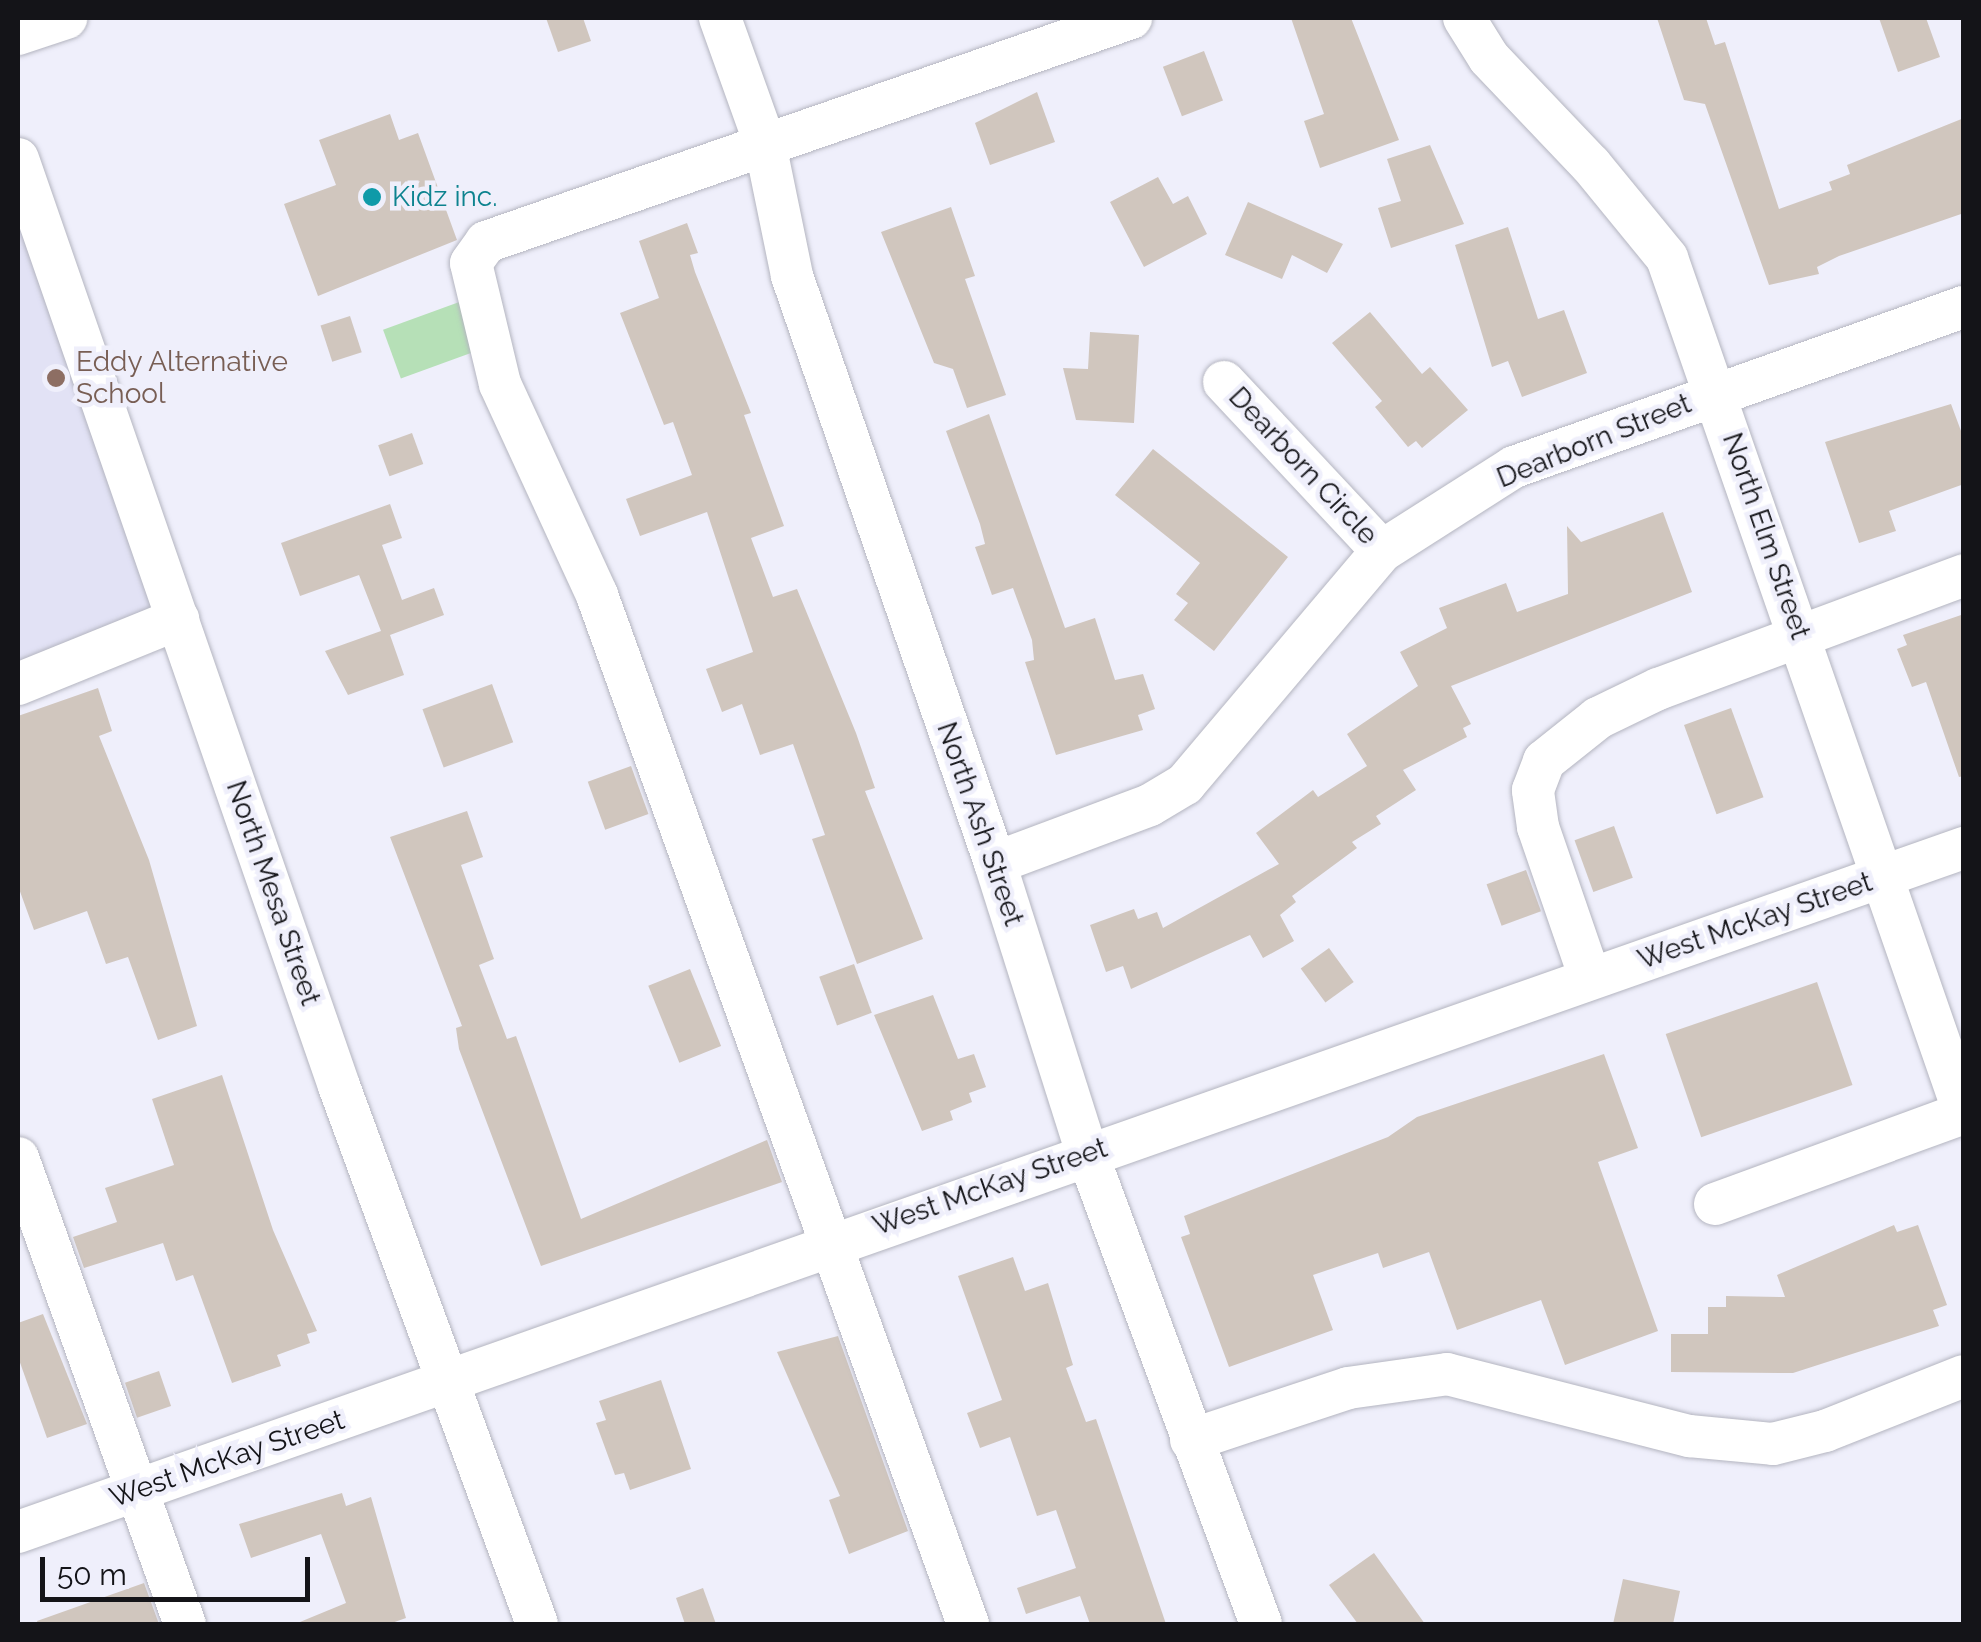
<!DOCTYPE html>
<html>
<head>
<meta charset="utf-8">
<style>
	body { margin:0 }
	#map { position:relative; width:1981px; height:1642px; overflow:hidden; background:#efeffb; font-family:Raleway,sans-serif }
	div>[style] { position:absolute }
	.built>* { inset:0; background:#e2e2f5 }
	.green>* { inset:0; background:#b6e0b7; transform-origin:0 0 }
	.building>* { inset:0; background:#d0c6be; transform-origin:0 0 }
	.roads { filter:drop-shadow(0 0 2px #b4b5c0) drop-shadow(0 0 2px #b4b5c0) }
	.minor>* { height:42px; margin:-21px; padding:0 21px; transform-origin:21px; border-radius:21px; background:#fff }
	.dots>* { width:28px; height:28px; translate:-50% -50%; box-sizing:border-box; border:5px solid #efeffb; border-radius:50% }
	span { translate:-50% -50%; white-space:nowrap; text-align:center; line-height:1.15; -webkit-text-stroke:9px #efeffb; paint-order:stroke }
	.culture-label { font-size:28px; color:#0d838f }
	.left { translate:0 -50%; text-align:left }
	.education-label { font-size:28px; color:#785e54 }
	.street-label { font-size:28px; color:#141418 }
	.frame { position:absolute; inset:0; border:20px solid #141418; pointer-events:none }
	.scale { position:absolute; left:40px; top:1557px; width:270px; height:45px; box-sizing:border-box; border:5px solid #141418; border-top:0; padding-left:12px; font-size:30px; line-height:35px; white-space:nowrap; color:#141418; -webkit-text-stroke:8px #efeffb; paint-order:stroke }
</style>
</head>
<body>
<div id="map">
	<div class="built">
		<i style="clip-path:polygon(18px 159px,178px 619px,18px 684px)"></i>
	</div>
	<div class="green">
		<i style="left:462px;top:301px;width:52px;height:84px;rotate:70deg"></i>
	</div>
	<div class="building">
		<i style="clip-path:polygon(546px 18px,583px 18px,591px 41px,558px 52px)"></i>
		<i style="clip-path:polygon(1291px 18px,1351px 18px,1399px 140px,1320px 168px,1304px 121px,1324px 114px)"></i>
		<i style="clip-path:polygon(1657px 18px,1706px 18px,1715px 45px,1725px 42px,1779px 209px,1832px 190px,1829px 182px,1850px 174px,1847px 165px,1964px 118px,1964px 213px,1839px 256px,1817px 267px,1819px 274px,1769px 285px,1705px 104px,1684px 100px)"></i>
		<i style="clip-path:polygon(1879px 18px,1926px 18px,1940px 57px,1898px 72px)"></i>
		<i style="left:1204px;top:51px;width:53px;height:44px;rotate:69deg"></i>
		<i style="clip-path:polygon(1037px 92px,1055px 142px,990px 165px,975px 123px)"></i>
		<i style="clip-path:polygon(390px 114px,399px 140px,418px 133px,457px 240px,318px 296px,284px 204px,336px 185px,319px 140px)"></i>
		<i style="clip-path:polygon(1430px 145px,1464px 224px,1391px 248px,1378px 208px,1401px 201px,1387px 159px)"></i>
		<i style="clip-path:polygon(1158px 177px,1173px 204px,1188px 196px,1207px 234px,1144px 267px,1110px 202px)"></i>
		<i style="clip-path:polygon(1248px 202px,1343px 244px,1327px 273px,1292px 255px,1282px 279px,1225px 255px)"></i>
		<i style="clip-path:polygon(951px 207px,975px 276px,965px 279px,1006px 395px,967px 408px,953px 369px,934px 363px,881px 232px)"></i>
		<i style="clip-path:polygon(687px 223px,698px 253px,690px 255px,695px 272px,751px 413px,744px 415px,784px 526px,751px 538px,773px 597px,797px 589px,856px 733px,875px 788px,865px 791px,923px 939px,857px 964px,812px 839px,825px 835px,793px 744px,760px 755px,742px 704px,722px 712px,706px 669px,753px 652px,707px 512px,640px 536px,626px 499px,692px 475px,673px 422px,664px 425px,620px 313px,659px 298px,639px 241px)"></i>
		<i style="clip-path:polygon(1508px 227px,1538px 319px,1564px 310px,1587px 373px,1522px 397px,1508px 361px,1492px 367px,1455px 245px)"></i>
		<i style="clip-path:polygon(1370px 312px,1422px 374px,1430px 367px,1468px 410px,1422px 448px,1416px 441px,1408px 447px,1375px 407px,1382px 401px,1332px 343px)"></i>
		<i style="left:350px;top:316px;width:38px;height:31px;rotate:72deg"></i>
		<i style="clip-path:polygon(1090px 332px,1139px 335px,1134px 423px,1076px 420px,1063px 368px,1088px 369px)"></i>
		<i style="clip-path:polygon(1951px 404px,1964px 439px,1964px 484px,1889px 511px,1896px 531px,1859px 543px,1825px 442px)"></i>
		<i style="clip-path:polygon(989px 414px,1065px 628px,1095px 618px,1115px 680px,1143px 674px,1155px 709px,1138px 715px,1143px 730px,1056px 755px,1025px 662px,1034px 660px,1032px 640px,1013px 588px,992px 595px,975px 547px,985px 544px,980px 524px,946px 431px)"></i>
		<i style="left:412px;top:433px;width:33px;height:36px;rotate:70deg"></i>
		<i style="clip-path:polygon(1153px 449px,1288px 557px,1214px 651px,1174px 620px,1188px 603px,1176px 594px,1200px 563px,1115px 495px)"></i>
		<i style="clip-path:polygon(390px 504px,402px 538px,382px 545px,402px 600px,434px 588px,444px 615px,390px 635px,404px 675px,348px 695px,325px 651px,381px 631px,359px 575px,300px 596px,281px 543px)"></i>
		<i style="clip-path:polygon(1663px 512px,1692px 592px,1451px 686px,1471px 724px,1463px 728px,1467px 737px,1403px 770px,1416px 790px,1376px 816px,1381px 824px,1352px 842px,1357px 848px,1292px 896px,1296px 902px,1280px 915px,1294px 941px,1263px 958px,1250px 935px,1131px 989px,1123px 966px,1106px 972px,1090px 925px,1134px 909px,1138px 919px,1157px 912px,1163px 928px,1279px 864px,1256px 833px,1313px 790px,1318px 797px,1367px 766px,1347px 734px,1418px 686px,1400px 652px,1447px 628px,1439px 608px,1506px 583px,1517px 612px,1568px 594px,1567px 526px,1581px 542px)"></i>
		<i style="clip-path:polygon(1964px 614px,1964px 776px,1959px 777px,1926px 682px,1912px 687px,1897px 649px,1907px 645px,1903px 635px)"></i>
		<i style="left:492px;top:684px;width:62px;height:74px;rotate:70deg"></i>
		<i style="clip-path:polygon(98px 688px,112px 731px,99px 736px,149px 860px,197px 1026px,158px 1040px,128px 957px,106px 964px,87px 911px,34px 930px,18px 886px,18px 716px)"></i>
		<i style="left:1731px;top:708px;width:95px;height:50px;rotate:70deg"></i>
		<i style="left:631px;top:766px;width:51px;height:46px;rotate:70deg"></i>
		<i style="clip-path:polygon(467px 811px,483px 857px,461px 865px,494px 959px,479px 965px,507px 1039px,516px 1036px,581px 1219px,767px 1140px,782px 1182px,541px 1266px,459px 1049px,456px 1028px,462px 1026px,390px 837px)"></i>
		<i style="left:1614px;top:826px;width:55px;height:42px;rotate:70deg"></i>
		<i style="left:1526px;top:870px;width:44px;height:42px;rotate:70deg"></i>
		<i style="left:1329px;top:948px;width:42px;height:35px;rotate:54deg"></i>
		<i style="left:854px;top:964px;width:52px;height:37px;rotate:70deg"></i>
		<i style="left:690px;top:969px;width:83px;height:45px;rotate:68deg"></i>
		<i style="left:1817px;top:982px;width:109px;height:160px;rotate:71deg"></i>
		<i style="clip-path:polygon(933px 995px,958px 1059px,974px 1054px,986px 1087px,969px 1093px,972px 1102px,950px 1111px,953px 1120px,922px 1131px,874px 1015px)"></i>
		<i style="clip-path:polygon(1604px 1054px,1638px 1148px,1598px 1162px,1658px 1331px,1565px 1365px,1541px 1300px,1457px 1330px,1429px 1252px,1383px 1268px,1378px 1253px,1313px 1275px,1333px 1330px,1229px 1367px,1181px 1237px,1190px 1234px,1184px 1216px,1388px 1137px,1417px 1117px)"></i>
		<i style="clip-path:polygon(222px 1075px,273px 1230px,317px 1331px,307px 1334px,310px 1343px,277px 1355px,281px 1366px,232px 1383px,193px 1275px,176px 1281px,163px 1243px,84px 1268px,73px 1237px,117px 1222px,105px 1188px,174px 1165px,152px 1099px)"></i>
		<i style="clip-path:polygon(1894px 1225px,1897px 1232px,1918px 1225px,1947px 1305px,1933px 1310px,1939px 1326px,1793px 1373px,1671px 1372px,1671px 1334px,1708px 1334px,1708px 1307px,1726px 1307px,1726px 1296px,1785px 1297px,1777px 1275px)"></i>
		<i style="clip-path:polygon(1013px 1257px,1025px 1291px,1048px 1283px,1073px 1365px,1066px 1368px,1086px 1422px,1096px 1419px,1166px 1624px,1090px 1624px,1080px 1596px,1026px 1614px,1017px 1588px,1076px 1568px,1056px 1510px,1037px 1516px,1010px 1437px,980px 1448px,967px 1413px,1002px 1400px,958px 1276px)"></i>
		<i style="clip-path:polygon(43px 1314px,87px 1424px,47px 1438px,18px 1357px,18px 1323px)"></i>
		<i style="clip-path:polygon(838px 1336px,908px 1531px,849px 1554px,829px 1500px,840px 1496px,777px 1352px)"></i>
		<i style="left:159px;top:1371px;width:37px;height:36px;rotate:71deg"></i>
		<i style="clip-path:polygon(661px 1380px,691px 1469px,630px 1490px,624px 1473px,615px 1475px,596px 1423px,606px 1420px,599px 1401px)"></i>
		<i style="clip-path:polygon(342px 1493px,346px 1506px,371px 1497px,406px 1618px,389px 1624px,295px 1624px,346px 1603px,321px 1534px,251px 1558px,239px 1524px)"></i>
		<i style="clip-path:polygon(1374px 1553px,1425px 1624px,1358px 1624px,1329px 1585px)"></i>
		<i style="clip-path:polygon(1623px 1579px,1680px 1591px,1673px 1624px,1613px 1624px)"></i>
		<i style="clip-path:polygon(144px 1583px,159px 1624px,38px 1624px,37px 1621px)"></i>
		<i style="clip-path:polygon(703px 1588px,716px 1624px,685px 1624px,676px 1598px)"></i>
	</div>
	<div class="roads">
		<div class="minor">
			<i style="left:720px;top:18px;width:134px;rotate:70.3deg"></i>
			<i style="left:765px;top:144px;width:135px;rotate:78.4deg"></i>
			<i style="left:792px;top:276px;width:621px;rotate:70.92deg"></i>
			<i style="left:995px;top:863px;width:304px;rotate:72.4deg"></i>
			<i style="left:1087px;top:1153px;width:502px;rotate:69.72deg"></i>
			<i style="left:1464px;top:18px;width:47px;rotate:58deg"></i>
			<i style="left:1489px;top:58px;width:148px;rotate:46.4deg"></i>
			<i style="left:1591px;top:165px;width:120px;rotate:50.7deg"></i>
			<i style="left:1667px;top:258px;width:905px;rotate:70.84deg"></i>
			<i style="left:18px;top:34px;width:51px;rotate:-18.4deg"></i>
			<i style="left:18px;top:159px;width:981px;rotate:70.9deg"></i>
			<i style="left:339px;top:1086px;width:573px;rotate:69.79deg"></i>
			<i style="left:1224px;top:382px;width:231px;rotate:46.9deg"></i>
			<i style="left:18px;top:684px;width:173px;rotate:-22.1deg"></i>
			<i style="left:995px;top:863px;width:165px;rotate:-20.5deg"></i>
			<i style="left:1150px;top:805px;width:41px;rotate:-31deg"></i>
			<i style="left:1185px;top:784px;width:305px;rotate:-49.8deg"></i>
			<i style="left:1382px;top:551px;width:156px;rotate:-32.5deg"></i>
			<i style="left:1514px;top:467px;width:478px;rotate:-19.6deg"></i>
			<i style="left:1590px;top:978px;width:160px;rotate:-109deg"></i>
			<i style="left:1538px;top:827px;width:37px;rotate:-98deg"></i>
			<i style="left:1533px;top:790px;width:31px;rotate:-69deg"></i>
			<i style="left:1544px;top:761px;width:69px;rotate:-38.5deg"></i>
			<i style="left:1598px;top:718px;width:67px;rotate:-25.8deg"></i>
			<i style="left:1658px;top:689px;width:327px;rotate:-20.4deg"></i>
			<i style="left:18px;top:1158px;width:495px;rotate:70.3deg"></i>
			<i style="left:1715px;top:1204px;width:265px;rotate:-20.1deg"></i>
			<i style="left:1191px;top:1440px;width:165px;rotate:-18.3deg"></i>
			<i style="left:1348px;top:1388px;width:100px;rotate:-8deg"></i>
			<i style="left:1447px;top:1374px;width:250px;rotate:14.4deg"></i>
			<i style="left:1689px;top:1436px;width:84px;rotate:5.4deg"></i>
			<i style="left:1773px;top:1444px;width:54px;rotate:-14deg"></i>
			<i style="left:1825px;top:1431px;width:149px;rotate:-21.6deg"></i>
			<i style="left:18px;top:1532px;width:2063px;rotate:-19.37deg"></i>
			<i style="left:968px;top:1624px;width:1094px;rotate:-109.83deg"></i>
			<i style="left:597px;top:595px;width:232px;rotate:-114.7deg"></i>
			<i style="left:500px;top:384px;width:124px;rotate:-103.5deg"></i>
			<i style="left:471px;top:263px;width:26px;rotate:-54deg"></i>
			<i style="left:486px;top:242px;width:683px;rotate:-19.15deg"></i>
		</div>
	</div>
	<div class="dots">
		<i style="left:372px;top:197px;background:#0f9aa8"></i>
		<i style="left:56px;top:378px;background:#8d6e63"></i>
	</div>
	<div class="culture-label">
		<span class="left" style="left:392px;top:197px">Kidz inc.</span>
	</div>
	<div class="education-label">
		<span class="left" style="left:76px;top:378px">Eddy Alternative<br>School</span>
	</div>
	<div class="street-label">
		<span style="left:1594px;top:441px;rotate:-22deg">Dearborn Street</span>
		<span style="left:1303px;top:466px;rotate:47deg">Dearborn Circle</span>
		<span style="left:1766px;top:536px;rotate:71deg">North Elm Street</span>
		<span style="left:980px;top:824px;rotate:71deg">North Ash Street</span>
		<span style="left:273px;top:893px;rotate:71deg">North Mesa Street</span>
		<span style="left:1755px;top:921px;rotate:-19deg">West McKay Street</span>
		<span style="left:990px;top:1187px;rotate:-19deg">West McKay Street</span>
		<span style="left:227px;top:1459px;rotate:-19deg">West McKay Street</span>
	</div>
	<div class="frame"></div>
	<div class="scale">50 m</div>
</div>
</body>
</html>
